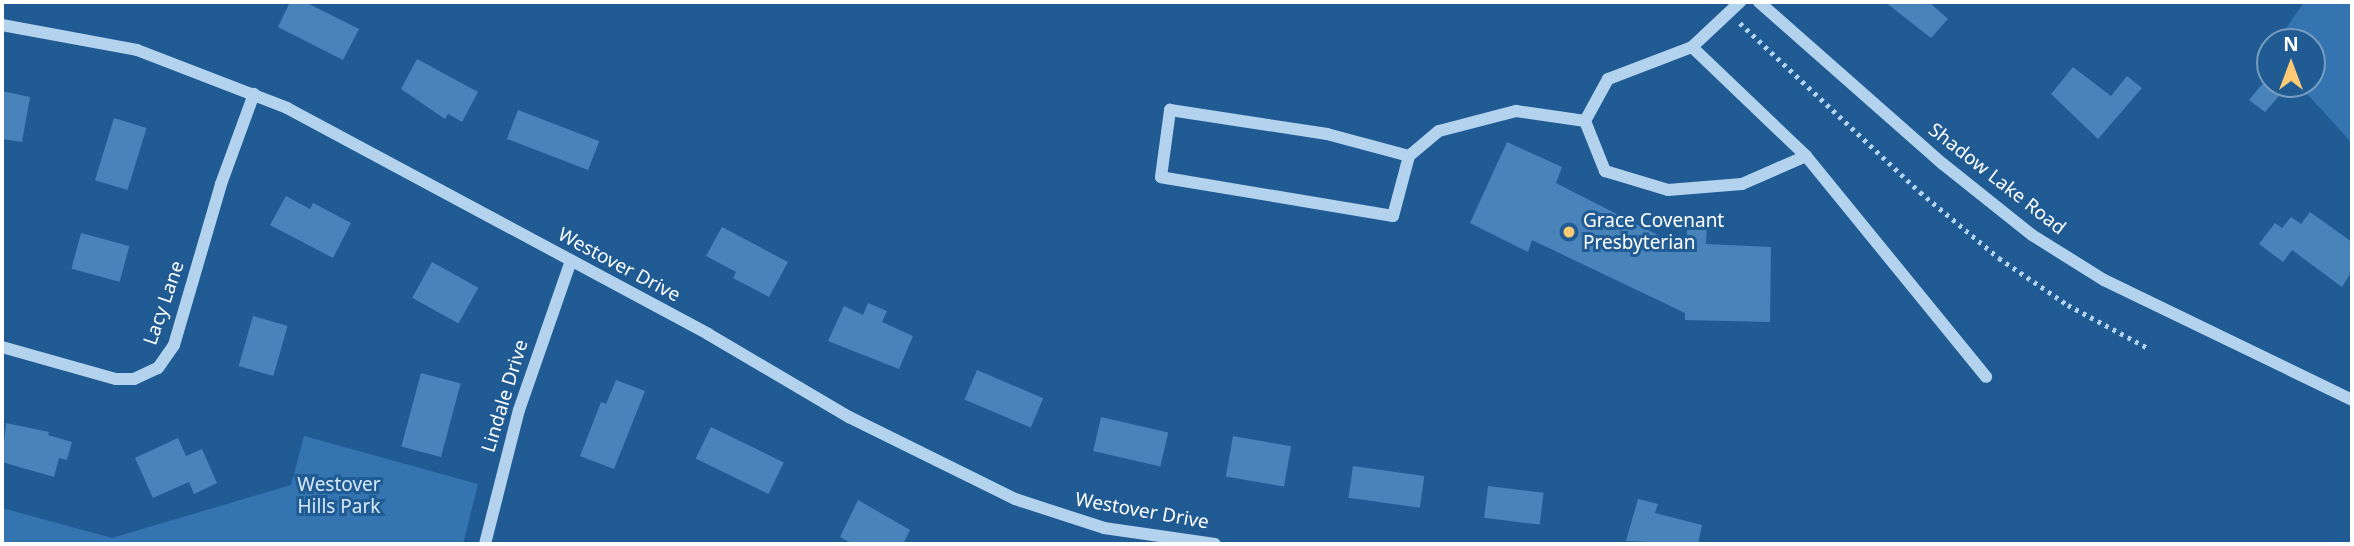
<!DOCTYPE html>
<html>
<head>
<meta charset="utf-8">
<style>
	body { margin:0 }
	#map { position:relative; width:2354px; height:546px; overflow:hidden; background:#205b94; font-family:"Noto Sans",sans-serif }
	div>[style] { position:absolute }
	.green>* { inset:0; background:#3475b1 }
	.building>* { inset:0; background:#4884ba; transform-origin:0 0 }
	.path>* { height:4.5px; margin-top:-2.25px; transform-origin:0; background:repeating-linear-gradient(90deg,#b2d2ee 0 3.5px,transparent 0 8.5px) }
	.minor>* { height:12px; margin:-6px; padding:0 6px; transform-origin:6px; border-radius:6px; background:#b2d2ee }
	.dots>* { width:19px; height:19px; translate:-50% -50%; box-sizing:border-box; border:4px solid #205b94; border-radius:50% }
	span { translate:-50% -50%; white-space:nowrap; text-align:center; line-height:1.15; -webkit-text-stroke:6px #205b94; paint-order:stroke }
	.street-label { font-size:19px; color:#fff }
	.poi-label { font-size:19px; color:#fff }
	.left { translate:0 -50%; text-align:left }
	.park-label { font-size:19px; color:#d8eafa }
	.frame { position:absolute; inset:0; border:4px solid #fff; pointer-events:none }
	.north { position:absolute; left:2256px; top:28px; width:70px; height:70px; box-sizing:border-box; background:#205b94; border:2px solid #799dbf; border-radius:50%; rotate:0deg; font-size:19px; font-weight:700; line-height:28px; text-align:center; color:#fff }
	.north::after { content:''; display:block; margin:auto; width:24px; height:32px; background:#fbca73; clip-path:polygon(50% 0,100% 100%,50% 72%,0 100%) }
</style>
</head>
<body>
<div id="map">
	<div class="green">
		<i style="clip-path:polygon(2304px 2px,2352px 2px,2352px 143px,2298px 84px,2312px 84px,2312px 42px,2284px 42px,2287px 27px)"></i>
		<i style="clip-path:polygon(304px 436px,478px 484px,463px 544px,2px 544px,2px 508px,112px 538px,291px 485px)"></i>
	</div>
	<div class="building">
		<i style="clip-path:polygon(290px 2px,305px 2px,359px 29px,343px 60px,278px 27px)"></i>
		<i style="clip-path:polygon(1885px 2px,1929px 2px,1948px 19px,1931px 38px)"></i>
		<i style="clip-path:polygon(417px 59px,478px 92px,462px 122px,448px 114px,445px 119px,401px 89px)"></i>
		<i style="clip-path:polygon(2073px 67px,2111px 96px,2127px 76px,2142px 88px,2098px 139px,2051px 94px)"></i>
		<i style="clip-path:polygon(2270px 75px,2270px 84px,2286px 88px,2265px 112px,2249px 100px)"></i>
		<i style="clip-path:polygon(2px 91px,30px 97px,22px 142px,2px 139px)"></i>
		<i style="left:518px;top:110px;width:87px;height:31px;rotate:21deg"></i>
		<i style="left:114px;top:118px;width:34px;height:65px;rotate:17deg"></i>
		<i style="clip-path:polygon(1507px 142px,1562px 167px,1556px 183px,1687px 250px,1687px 220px,1707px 221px,1706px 244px,1771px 247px,1770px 322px,1685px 320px,1685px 313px,1532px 240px,1528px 252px,1470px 223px)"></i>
		<i style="clip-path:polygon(286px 196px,310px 209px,313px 203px,351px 223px,333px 258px,270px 225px)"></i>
		<i style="clip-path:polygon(2310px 212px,2352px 242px,2352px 271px,2342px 287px,2292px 250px,2283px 262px,2259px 244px,2275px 223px,2282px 228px,2291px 217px,2301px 224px)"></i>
		<i style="clip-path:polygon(722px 227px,788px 262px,769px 297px,733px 278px,736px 272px,706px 256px)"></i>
		<i style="left:81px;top:233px;width:50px;height:37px;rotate:15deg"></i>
		<i style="left:432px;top:262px;width:53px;height:41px;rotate:29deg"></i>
		<i style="clip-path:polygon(868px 303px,887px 311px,882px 322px,913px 336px,899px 369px,828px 341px,844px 306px,863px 315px)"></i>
		<i style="left:253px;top:316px;width:36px;height:52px;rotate:16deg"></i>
		<i style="left:977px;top:370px;width:72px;height:32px;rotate:23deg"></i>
		<i style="left:421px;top:373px;width:41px;height:76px;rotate:15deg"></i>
		<i style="clip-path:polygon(616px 380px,645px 391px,614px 469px,580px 456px,601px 402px,606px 404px)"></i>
		<i style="left:1101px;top:417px;width:69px;height:35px;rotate:13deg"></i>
		<i style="clip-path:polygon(6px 423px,49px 432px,48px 435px,72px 442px,67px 460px,59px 458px,54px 477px,2px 462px)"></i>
		<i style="left:711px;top:427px;width:81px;height:35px;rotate:26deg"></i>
		<i style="left:1233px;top:436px;width:59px;height:41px;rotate:10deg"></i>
		<i style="clip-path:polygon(178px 438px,186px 456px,202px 449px,217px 483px,194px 494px,189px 482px,153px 498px,135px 458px)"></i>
		<i style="left:1353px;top:466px;width:72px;height:32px;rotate:8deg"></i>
		<i style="left:1488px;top:486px;width:56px;height:32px;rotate:7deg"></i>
		<i style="clip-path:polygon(1638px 499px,1658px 504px,1655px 513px,1702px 525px,1698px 544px,1626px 541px)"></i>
		<i style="clip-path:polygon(858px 500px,910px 530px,903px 544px,853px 544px,840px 537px)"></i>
	</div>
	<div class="path">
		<i style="left:1740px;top:23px;width:247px;rotate:43.2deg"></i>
		<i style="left:1920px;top:192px;width:103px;rotate:39.9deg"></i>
		<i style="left:1999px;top:258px;width:83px;rotate:34.3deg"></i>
		<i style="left:2068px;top:305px;width:89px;rotate:28.3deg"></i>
	</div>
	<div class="minor">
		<i style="left:1740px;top:2px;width:66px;rotate:136.8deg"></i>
		<i style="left:1692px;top:47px;width:158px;rotate:43.7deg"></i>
		<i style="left:1806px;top:156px;width:285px;rotate:50.8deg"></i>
		<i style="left:1759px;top:2px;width:245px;rotate:41.4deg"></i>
		<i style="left:1943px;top:164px;width:114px;rotate:38.6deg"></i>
		<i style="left:2032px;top:235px;width:85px;rotate:32deg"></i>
		<i style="left:2104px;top:280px;width:276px;rotate:25.8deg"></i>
		<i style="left:2px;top:25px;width:137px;rotate:10.5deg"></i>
		<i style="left:137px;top:50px;width:161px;rotate:21.1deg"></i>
		<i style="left:287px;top:108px;width:478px;rotate:28.2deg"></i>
		<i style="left:708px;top:334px;width:164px;rotate:30.5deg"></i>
		<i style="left:849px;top:417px;width:185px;rotate:26.3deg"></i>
		<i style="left:1015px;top:499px;width:94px;rotate:18deg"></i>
		<i style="left:1104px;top:528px;width:112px;rotate:8.2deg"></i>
		<i style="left:1692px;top:47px;width:90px;rotate:159.1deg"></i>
		<i style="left:1608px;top:79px;width:48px;rotate:118.7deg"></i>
		<i style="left:1585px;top:121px;width:54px;rotate:68.2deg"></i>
		<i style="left:1605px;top:171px;width:66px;rotate:16.8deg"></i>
		<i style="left:1668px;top:190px;width:74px;rotate:-4.6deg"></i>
		<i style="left:1742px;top:184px;width:70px;rotate:-23.6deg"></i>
		<i style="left:1409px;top:156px;width:62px;rotate:104.9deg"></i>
		<i style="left:1393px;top:216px;width:235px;rotate:-170.5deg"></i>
		<i style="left:1161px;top:177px;width:68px;rotate:-82.3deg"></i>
		<i style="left:1170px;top:110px;width:159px;rotate:8.7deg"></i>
		<i style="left:1327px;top:134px;width:85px;rotate:15deg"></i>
		<i style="left:1409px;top:156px;width:39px;rotate:-40deg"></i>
		<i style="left:1439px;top:131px;width:80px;rotate:-14.6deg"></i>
		<i style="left:1516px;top:111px;width:70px;rotate:8.2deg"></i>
		<i style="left:2px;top:347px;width:118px;rotate:15.7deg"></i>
		<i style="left:116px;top:379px;width:18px"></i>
		<i style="left:134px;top:379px;width:26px;rotate:-25deg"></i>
		<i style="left:158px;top:368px;width:28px;rotate:-55deg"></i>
		<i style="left:174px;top:345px;width:168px;rotate:-73.7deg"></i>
		<i style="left:221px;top:184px;width:96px;rotate:-69.9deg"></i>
		<i style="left:485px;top:544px;width:138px;rotate:-75.8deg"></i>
		<i style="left:519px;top:410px;width:158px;rotate:-70.8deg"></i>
	</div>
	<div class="dots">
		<i style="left:1569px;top:232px;background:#fbca73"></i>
	</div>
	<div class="street-label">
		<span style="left:1997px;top:179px;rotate:38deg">Shadow Lake Road</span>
		<span style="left:619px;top:265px;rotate:28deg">Westover Drive</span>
		<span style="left:164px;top:303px;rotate:-71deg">Lacy Lane</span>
		<span style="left:505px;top:396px;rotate:-73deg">Lindale Drive</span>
		<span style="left:1142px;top:511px;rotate:10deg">Westover Drive</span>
	</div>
	<div class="poi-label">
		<span class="left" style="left:1583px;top:232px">Grace Covenant<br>Presbyterian</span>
	</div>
	<div class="park-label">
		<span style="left:339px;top:496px">Westover<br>Hills Park</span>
	</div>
	<div class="frame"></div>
	<div class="north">N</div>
</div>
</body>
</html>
